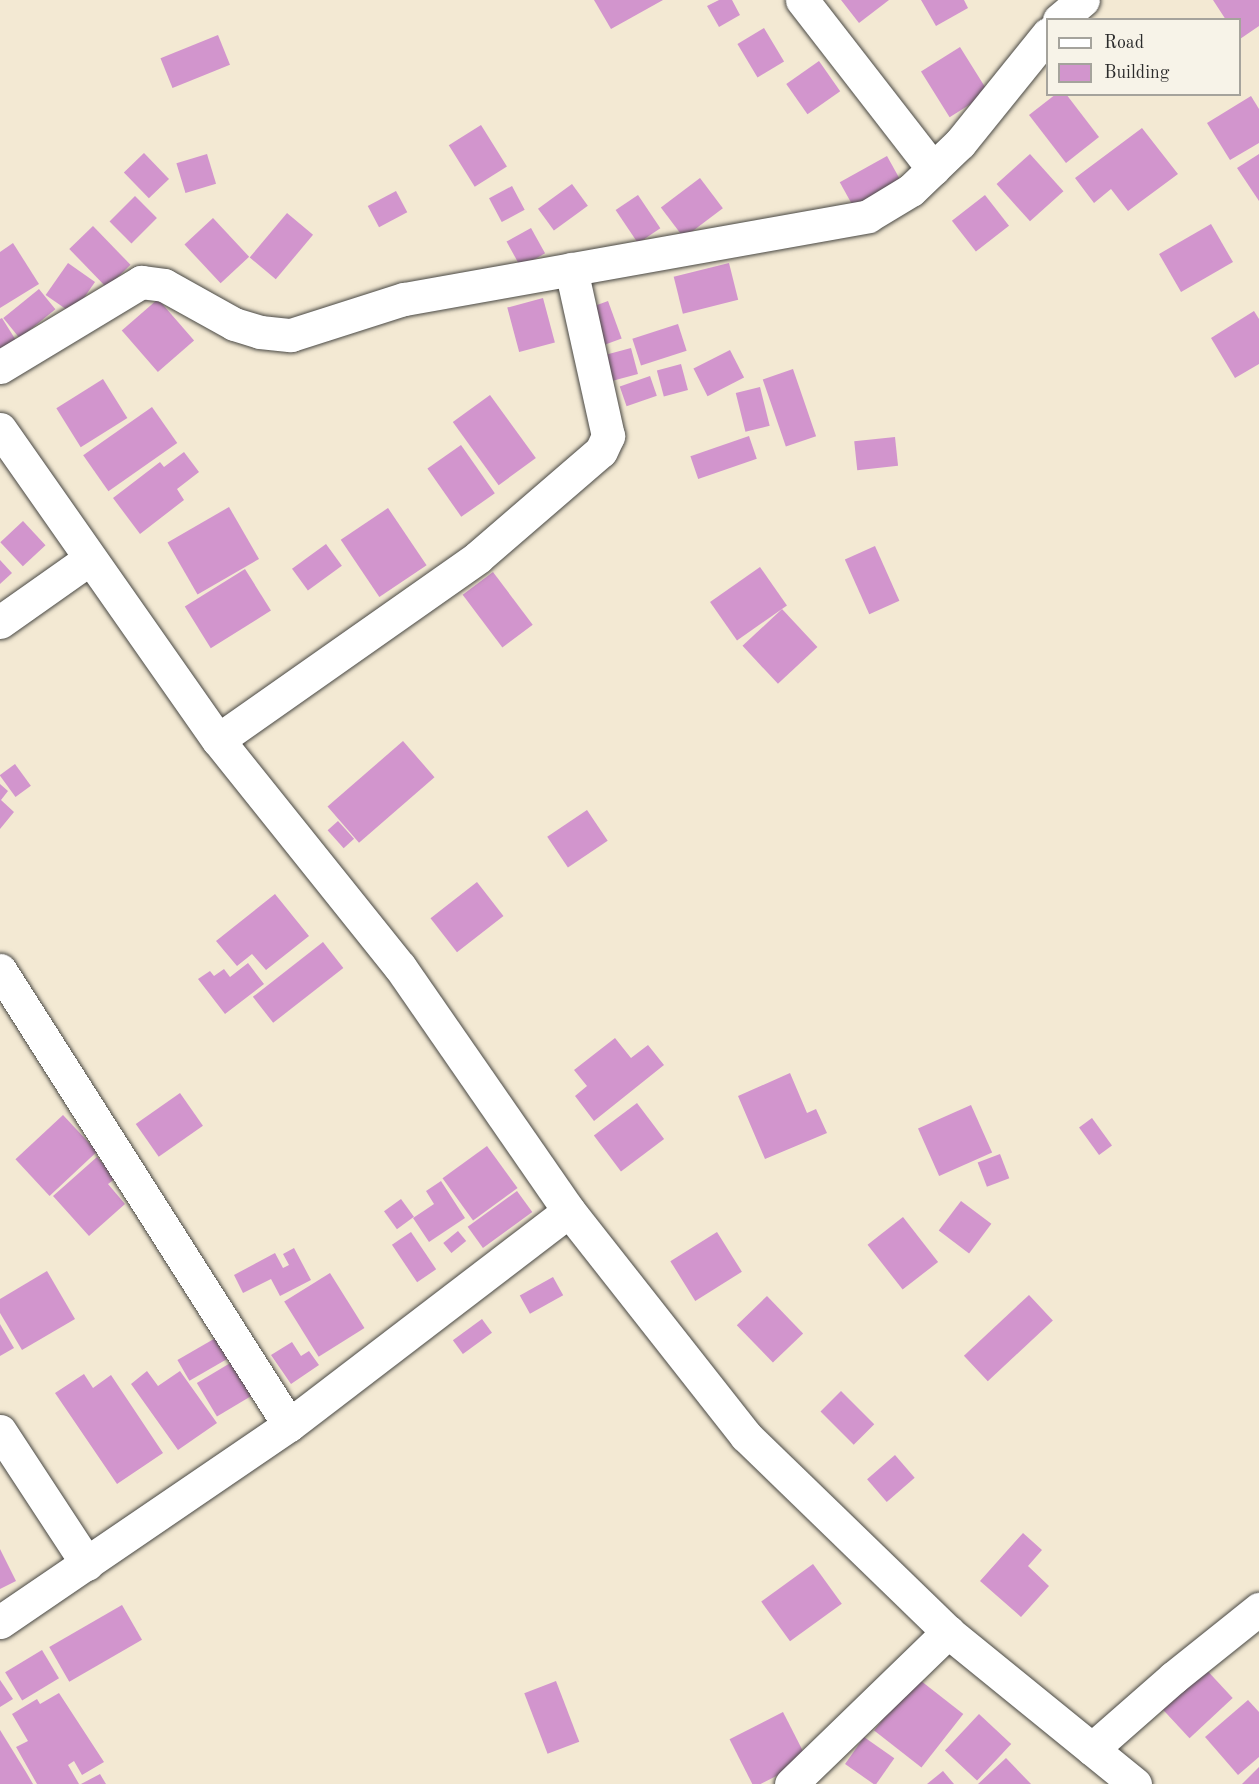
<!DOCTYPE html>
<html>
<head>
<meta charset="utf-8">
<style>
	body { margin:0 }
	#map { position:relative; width:1259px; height:1784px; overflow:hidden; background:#f3e9d3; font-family:"Old Standard TT",serif }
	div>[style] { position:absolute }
	.building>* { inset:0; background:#d295cd; transform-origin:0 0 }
	.roads { filter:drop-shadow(0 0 2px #494844) drop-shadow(0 0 2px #494844) }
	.street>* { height:33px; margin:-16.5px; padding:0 16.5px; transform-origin:16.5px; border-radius:16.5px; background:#fff }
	span { translate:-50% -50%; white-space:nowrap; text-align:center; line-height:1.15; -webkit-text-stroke:5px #f7f3e8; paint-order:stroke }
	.legend { position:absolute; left:1046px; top:18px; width:195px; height:78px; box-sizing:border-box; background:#f7f3e8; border:2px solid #a5a39c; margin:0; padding:8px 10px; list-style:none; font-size:18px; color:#2b2b2b }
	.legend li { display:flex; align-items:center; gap:12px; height:30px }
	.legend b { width:30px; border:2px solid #a5a39c }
</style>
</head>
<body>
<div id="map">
	<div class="building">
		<i style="clip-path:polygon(594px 0,663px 0,611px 29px)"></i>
		<i style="clip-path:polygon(719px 0,732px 0,740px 15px,719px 27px,707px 6px)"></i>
		<i style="clip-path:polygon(841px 0,889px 0,859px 23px)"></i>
		<i style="clip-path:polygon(921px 0,964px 0,968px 8px,936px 26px)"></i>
		<i style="clip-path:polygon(1213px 0,1259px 0,1259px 26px,1240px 39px,1240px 20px,1226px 20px)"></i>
		<i style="left:764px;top:28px;width:39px;height:31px;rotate:59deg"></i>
		<i style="left:218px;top:35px;width:32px;height:62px;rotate:68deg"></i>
		<i style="left:960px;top:47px;width:54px;height:46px;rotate:58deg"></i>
		<i style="left:819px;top:61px;width:37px;height:40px;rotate:55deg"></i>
		<i style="clip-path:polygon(1056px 94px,1066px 94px,1099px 137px,1066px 163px,1029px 115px)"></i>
		<i style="clip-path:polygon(1251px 96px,1259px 109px,1259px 143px,1230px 160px,1207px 123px)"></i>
		<i style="left:481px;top:125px;width:49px;height:38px;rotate:58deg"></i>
		<i style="clip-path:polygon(1142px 128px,1178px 174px,1128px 211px,1111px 189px,1094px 203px,1075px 178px)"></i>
		<i style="left:144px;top:153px;width:36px;height:28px;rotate:46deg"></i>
		<i style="left:207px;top:154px;width:31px;height:32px;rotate:73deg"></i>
		<i style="left:1030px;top:154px;width:50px;height:45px;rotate:48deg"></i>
		<i style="clip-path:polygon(1259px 154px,1259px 201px,1237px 168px)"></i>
		<i style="left:887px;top:156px;width:38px;height:54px;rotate:61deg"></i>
		<i style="left:700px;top:178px;width:38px;height:49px;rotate:53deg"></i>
		<i style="left:572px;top:184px;width:27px;height:42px;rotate:54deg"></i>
		<i style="left:512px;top:186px;width:27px;height:26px;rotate:62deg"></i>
		<i style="left:396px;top:191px;width:24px;height:32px;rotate:62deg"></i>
		<i style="left:638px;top:195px;width:40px;height:27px;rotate:56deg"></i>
		<i style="left:985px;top:195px;width:39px;height:42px;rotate:52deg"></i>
		<i style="left:135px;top:196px;width:31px;height:36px;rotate:45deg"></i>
		<i style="left:287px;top:213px;width:34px;height:58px;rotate:40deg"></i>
		<i style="left:213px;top:218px;width:53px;height:39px;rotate:47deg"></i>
		<i style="left:1211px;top:224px;width:44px;height:60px;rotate:60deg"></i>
		<i style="left:93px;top:226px;width:54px;height:33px;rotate:46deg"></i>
		<i style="left:531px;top:228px;width:29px;height:28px;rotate:61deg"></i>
		<i style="clip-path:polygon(13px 243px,39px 284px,0 308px,0 252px)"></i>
		<i style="left:68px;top:263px;width:33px;height:39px;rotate:35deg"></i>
		<i style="left:729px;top:263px;width:38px;height:57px;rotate:76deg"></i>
		<i style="left:39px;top:289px;width:26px;height:46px;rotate:51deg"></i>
		<i style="left:543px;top:298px;width:46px;height:37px;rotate:75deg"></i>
		<i style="left:158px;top:299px;width:55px;height:48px;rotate:49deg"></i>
		<i style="left:608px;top:301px;width:40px;height:21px;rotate:70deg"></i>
		<i style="clip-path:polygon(1254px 311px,1259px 319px,1259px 364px,1235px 378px,1211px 338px)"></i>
		<i style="clip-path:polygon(2px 318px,17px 342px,0 352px,0 319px)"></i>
		<i style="left:678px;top:324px;width:28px;height:48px;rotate:72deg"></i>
		<i style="left:631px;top:348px;width:27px;height:27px;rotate:75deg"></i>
		<i style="left:730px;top:350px;width:31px;height:41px;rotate:63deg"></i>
		<i style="left:681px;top:364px;width:27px;height:25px;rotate:75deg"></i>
		<i style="left:793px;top:369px;width:71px;height:32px;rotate:71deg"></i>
		<i style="left:650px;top:376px;width:21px;height:32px;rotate:71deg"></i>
		<i style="left:103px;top:379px;width:46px;height:55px;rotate:58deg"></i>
		<i style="left:760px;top:387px;width:40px;height:25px;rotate:76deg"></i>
		<i style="left:490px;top:395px;width:78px;height:46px;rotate:54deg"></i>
		<i style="left:152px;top:407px;width:44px;height:84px;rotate:55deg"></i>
		<i style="left:749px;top:436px;width:24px;height:62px;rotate:71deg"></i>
		<i style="left:895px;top:437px;width:29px;height:41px;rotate:84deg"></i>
		<i style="left:461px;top:445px;width:59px;height:41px;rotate:55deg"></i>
		<i style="clip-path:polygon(184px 452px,199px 472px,177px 489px,184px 500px,140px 534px,113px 498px,160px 462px,164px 467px)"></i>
		<i style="left:229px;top:507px;width:60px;height:71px;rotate:60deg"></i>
		<i style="left:388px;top:508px;width:69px;height:57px;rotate:56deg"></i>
		<i style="left:23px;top:521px;width:33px;height:31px;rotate:47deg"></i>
		<i style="left:326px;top:544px;width:27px;height:42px;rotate:54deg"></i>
		<i style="left:875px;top:546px;width:60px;height:33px;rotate:66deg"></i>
		<i style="clip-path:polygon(0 560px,12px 573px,0 584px)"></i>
		<i style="left:760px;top:567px;width:47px;height:61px;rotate:55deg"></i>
		<i style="left:245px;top:569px;width:49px;height:71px;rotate:58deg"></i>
		<i style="left:493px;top:572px;width:66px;height:38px;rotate:53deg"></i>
		<i style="left:782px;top:609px;width:52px;height:54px;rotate:47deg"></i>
		<i style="left:403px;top:741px;width:48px;height:100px;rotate:49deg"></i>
		<i style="left:15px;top:764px;width:27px;height:19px;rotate:54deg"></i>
		<i style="clip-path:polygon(0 784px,8px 791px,1px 800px,14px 812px,0 829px)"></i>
		<i style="left:587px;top:810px;width:37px;height:48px;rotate:56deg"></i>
		<i style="left:338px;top:821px;width:24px;height:14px;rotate:48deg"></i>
		<i style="left:477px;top:882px;width:43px;height:59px;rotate:52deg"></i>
		<i style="clip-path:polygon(275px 894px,309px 936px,266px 970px,252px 954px,237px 966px,216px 941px)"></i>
		<i style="left:323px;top:942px;width:33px;height:89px;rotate:52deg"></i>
		<i style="clip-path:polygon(248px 963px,264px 984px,225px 1014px,198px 979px,210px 971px,214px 976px,224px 969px,230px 977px)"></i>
		<i style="clip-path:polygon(615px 1038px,631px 1058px,648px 1045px,664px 1065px,594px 1121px,575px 1096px,587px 1086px,574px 1070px)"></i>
		<i style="clip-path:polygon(790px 1073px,807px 1113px,816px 1109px,827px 1133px,765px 1159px,738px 1096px)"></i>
		<i style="left:180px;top:1093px;width:40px;height:54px;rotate:55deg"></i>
		<i style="left:637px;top:1103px;width:45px;height:54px;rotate:53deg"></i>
		<i style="left:971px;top:1105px;width:52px;height:58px;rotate:66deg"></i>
		<i style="left:63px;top:1115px;width:50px;height:65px;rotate:47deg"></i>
		<i style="left:1092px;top:1118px;width:34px;height:16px;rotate:54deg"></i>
		<i style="left:487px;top:1146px;width:52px;height:55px;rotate:54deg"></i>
		<i style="left:1000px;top:1154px;width:26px;height:24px;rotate:69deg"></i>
		<i style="clip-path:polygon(97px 1157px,116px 1178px,108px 1184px,125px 1204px,89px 1236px,53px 1196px)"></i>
		<i style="clip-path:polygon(441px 1181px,465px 1218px,429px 1242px,413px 1218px,434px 1204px,426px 1191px)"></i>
		<i style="left:517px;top:1191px;width:26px;height:61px;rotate:54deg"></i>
		<i style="left:401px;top:1199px;width:22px;height:21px;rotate:54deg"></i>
		<i style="left:961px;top:1201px;width:38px;height:37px;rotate:37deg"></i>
		<i style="left:903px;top:1217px;width:57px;height:45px;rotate:52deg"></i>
		<i style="left:458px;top:1231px;width:13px;height:19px;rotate:51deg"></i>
		<i style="left:411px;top:1232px;width:45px;height:23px;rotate:56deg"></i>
		<i style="left:717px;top:1232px;width:47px;height:55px;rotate:58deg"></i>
		<i style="clip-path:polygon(294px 1248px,311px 1280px,280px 1296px,271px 1279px,243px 1293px,234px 1275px,275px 1253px,283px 1268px,289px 1265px,283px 1254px)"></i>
		<i style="clip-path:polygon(47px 1271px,75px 1319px,22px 1350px,0 1313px,0 1299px)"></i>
		<i style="left:330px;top:1273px;width:65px;height:54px;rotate:58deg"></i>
		<i style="left:553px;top:1277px;width:21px;height:38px;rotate:61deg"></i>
		<i style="left:1029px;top:1295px;width:35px;height:89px;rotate:47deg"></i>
		<i style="left:767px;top:1296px;width:52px;height:42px;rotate:46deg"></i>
		<i style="left:482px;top:1319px;width:17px;height:36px;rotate:54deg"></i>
		<i style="clip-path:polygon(0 1324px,14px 1348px,0 1356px)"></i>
		<i style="left:219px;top:1336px;width:24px;height:48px;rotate:60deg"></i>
		<i style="clip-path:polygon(292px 1342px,301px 1356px,309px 1351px,319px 1365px,291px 1384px,271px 1355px)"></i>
		<i style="left:232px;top:1362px;width:39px;height:41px;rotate:59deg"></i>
		<i style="clip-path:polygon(147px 1371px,158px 1386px,180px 1371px,217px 1423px,178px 1450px,131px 1384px)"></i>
		<i style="clip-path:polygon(84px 1374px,93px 1388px,111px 1375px,163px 1453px,117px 1484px,55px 1393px)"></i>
		<i style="left:841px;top:1391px;width:47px;height:29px;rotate:45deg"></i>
		<i style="left:895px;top:1455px;width:30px;height:37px;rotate:49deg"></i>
		<i style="clip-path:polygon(1023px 1533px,1042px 1550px,1028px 1566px,1049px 1586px,1021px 1617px,980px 1581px)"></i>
		<i style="clip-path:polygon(0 1549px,16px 1581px,0 1589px)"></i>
		<i style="left:813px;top:1564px;width:49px;height:64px;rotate:54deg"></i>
		<i style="left:122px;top:1605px;width:40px;height:84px;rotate:60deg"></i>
		<i style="left:42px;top:1650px;width:33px;height:43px;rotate:59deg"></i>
		<i style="left:1202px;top:1665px;width:45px;height:59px;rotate:47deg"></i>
		<i style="left:916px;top:1677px;width:60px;height:68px;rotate:38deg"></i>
		<i style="clip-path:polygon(0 1680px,13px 1699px,0 1707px)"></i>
		<i style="left:556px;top:1681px;width:65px;height:34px;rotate:69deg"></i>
		<i style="clip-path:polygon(59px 1693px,104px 1762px,82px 1775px,74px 1761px,68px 1765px,79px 1784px,37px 1784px,16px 1747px,28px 1741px,12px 1714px,37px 1699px,40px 1704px)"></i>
		<i style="clip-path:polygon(1248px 1700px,1259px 1712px,1259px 1757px,1238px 1775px,1205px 1737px)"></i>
		<i style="left:783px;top:1712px;width:54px;height:60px;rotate:63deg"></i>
		<i style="left:979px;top:1714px;width:44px;height:50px;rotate:43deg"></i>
		<i style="clip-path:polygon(0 1730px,26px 1772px,33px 1784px,0 1784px)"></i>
		<i style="left:864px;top:1737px;width:37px;height:33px;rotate:35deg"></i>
		<i style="clip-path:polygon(1006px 1758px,1031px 1784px,978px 1784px)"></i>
		<i style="clip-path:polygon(1259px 1767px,1259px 1784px,1242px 1784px)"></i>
		<i style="clip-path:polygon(943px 1771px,954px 1784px,927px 1784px)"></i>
		<i style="clip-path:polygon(100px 1774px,106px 1784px,81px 1784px)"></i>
	</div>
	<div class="roads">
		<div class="street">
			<i style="left:802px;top:0;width:214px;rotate:52.2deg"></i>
			<i style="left:1059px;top:20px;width:31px;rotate:-40deg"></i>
			<i style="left:0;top:367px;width:165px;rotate:-31.1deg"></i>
			<i style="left:141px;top:282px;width:23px;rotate:7deg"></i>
			<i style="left:164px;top:285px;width:80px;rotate:29.1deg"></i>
			<i style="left:234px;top:324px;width:27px;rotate:17deg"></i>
			<i style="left:260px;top:332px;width:31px;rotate:6deg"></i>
			<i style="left:291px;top:335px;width:119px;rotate:-17.7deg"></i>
			<i style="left:404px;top:299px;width:471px;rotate:-10.1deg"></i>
			<i style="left:868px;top:216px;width:50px;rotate:-31.2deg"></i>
			<i style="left:911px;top:190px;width:68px;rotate:-43.8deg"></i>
			<i style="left:960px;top:143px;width:140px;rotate:-51.1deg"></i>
			<i style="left:0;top:429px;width:380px;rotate:55deg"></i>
			<i style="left:218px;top:740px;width:291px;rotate:51.3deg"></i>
			<i style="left:400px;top:967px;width:297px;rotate:55.3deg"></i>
			<i style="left:569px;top:1211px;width:286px;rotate:51.8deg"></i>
			<i style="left:746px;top:1436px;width:281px;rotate:44.1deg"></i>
			<i style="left:948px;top:1632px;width:241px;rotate:39.1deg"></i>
			<i style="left:0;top:622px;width:108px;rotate:-35.2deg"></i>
			<i style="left:218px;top:740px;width:318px;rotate:-35.1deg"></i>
			<i style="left:478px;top:557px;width:162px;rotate:-40.8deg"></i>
			<i style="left:601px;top:451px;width:17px;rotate:-65deg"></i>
			<i style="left:608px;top:436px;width:171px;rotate:-102.5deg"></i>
			<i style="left:0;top:970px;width:539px;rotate:57.58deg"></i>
			<i style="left:0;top:1431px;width:159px;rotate:56.8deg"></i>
			<i style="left:0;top:1622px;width:350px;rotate:-34.3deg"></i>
			<i style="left:289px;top:1425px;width:352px;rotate:-37.4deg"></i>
			<i style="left:1092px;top:1749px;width:109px;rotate:-41.3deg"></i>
			<i style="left:1174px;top:1677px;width:109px;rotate:-38.7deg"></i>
			<i style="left:791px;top:1784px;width:219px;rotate:-44.1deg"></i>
		</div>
	</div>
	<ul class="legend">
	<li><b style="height:8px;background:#fff"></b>Road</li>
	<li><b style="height:16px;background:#d295cd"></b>Building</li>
	</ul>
</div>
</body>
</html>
